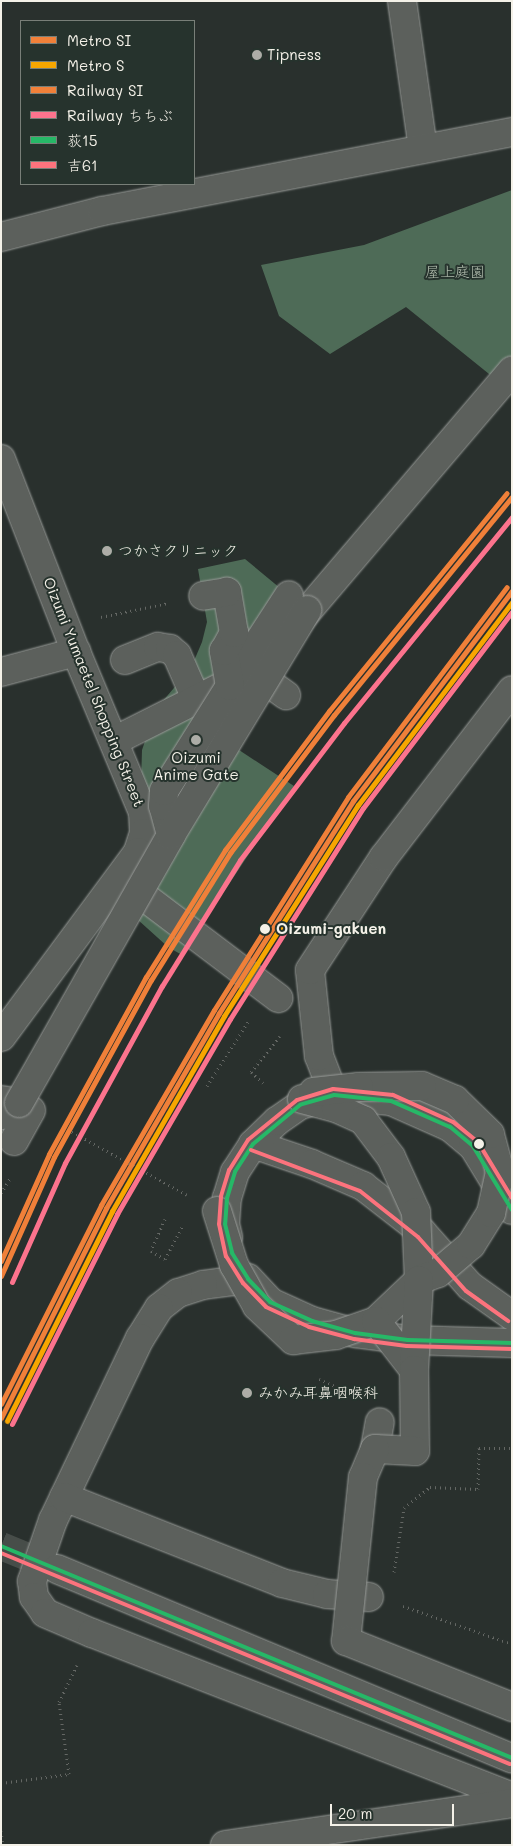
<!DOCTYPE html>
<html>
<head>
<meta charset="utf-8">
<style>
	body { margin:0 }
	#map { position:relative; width:513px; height:1846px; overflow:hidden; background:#29302d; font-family:Mali,"Klee One",sans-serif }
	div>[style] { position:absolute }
	.green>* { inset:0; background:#4e6b57 }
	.minor-tunnel>* { height:28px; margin-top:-14px; transform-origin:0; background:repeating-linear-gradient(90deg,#474d49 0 28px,transparent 0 42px) }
	.path>* { height:3px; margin-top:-1.5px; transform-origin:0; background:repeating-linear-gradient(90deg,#646764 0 1px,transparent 0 5px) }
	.roads { filter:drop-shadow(0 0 1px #969996) drop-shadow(0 0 1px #969996) }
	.minor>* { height:28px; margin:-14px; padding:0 14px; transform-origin:14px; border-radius:14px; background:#5c605c }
	.bridges { filter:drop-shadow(0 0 1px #969996) drop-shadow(0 0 1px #969996) }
	.minor-bridge>* { height:28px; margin:-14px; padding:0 14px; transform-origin:14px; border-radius:14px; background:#5c605c }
	.bus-1>* { height:4px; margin:-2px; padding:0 2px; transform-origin:2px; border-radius:2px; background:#26b867 }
	.bus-2>* { height:4px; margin:-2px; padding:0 2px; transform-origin:2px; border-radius:2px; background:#fc737d }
	.rail-1>* { height:5px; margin:-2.5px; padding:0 2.5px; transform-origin:2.5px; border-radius:2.5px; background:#f08039 }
	.rail-2>* { height:5px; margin:-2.5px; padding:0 2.5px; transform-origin:2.5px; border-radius:2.5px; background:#fc738d }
	.metro-1>* { height:5px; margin:-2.5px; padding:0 2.5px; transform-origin:2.5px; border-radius:2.5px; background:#f08039 }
	.metro-2>* { height:5px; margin:-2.5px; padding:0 2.5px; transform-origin:2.5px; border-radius:2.5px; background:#f7a600 }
	.dots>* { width:14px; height:14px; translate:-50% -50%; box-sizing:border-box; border:2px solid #26332d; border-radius:50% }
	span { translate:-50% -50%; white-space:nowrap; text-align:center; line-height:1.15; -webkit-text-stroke:4px #26332d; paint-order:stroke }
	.poi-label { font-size:15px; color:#f4f1e8 }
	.left { translate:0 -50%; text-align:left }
	.park-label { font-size:15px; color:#b4bfb0 }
	.street-label { font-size:15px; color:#f4f1e8 }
	.stop-label { font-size:15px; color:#f4f1e8; font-weight:700 }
	.frame { position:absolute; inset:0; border:2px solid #f4f1e8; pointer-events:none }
	.legend { position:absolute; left:20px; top:20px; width:175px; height:165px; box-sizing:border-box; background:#26332d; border:1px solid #787f78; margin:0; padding:6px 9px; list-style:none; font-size:15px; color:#f4f1e8 }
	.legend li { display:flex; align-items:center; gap:10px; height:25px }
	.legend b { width:25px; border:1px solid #787f78 }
	.scale { position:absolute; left:330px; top:1804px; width:124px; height:22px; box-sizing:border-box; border:2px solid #f4f1e8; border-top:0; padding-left:6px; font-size:15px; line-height:18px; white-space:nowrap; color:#f4f1e8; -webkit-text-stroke:4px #26332d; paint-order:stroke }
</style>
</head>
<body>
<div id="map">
	<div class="green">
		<i style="clip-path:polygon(512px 190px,512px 368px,499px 382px,406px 307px,330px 354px,279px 316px,261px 265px,364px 245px)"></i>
		<i style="clip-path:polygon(245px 559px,315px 617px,239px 750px,294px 786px,182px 955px,168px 947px,137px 919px,142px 750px,156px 709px,191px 668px,202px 642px,207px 622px,198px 569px)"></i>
	</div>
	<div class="minor-tunnel">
		<i style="left:1px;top:1546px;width:61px;rotate:22.3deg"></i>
	</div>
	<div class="path">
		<i style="left:101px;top:617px;width:68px;rotate:-11.8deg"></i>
		<i style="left:263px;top:1083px;width:16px;rotate:-137deg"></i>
		<i style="left:251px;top:1072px;width:46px;rotate:-51.1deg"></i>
		<i style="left:207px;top:1086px;width:78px;rotate:-57.5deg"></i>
		<i style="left:63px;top:1127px;width:141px;rotate:28.7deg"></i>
		<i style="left:1px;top:1193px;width:19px;rotate:-58deg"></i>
		<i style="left:165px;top:1219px;width:35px;rotate:114deg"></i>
		<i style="left:151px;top:1251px;width:16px;rotate:30deg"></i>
		<i style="left:165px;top:1259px;width:38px;rotate:-62deg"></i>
		<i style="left:319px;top:1379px;width:43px;rotate:23.6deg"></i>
		<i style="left:394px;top:1572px;width:65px;rotate:-81.1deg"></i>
		<i style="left:404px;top:1508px;width:33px;rotate:-39deg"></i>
		<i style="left:430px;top:1487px;width:48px;rotate:2.4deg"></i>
		<i style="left:478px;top:1489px;width:41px;rotate:-88.6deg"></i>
		<i style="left:479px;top:1448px;width:33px"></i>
		<i style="left:403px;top:1606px;width:115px;rotate:19.2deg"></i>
		<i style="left:1px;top:1783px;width:69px;rotate:-7.5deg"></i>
		<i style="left:69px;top:1774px;width:73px;rotate:-97.9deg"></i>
		<i style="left:59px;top:1702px;width:41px;rotate:-64.1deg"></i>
		<i style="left:1px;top:1831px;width:14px;rotate:82deg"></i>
	</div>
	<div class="roads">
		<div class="minor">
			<i style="left:402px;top:1px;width:149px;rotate:81.9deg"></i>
			<i style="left:1px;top:237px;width:104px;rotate:-14.4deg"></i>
			<i style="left:102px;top:211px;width:418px;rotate:-10.9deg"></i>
			<i style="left:1px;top:459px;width:207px;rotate:68.8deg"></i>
			<i style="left:76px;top:652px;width:173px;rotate:67.3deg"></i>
			<i style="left:143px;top:812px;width:21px;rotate:87deg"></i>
			<i style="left:144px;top:833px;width:20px;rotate:108deg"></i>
			<i style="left:138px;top:852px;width:230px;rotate:126.5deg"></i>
			<i style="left:293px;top:628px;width:338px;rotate:-49.6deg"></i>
			<i style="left:125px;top:660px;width:35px;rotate:-22deg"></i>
			<i style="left:158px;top:647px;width:12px;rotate:9deg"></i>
			<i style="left:170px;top:649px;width:9px;rotate:41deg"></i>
			<i style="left:177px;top:655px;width:50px;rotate:66.5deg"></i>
			<i style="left:1px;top:672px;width:78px;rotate:-14.9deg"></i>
			<i style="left:265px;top:680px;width:26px;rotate:36deg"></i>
			<i style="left:114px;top:741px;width:140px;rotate:-26.7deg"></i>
			<i style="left:138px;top:892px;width:176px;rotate:37.1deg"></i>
			<i style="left:334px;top:1095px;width:42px;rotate:-111deg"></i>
			<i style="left:319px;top:1056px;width:86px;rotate:-96deg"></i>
			<i style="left:310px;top:970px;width:135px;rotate:-56.8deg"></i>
			<i style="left:384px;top:857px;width:210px;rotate:-52.5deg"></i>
			<i style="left:1px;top:1100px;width:18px;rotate:9deg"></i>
			<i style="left:19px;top:1103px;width:22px;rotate:146deg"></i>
			<i style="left:14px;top:1141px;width:35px;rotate:-61deg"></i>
			<i style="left:253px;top:1144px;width:62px;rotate:18.7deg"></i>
			<i style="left:312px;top:1164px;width:56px;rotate:23.3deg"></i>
			<i style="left:363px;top:1186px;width:75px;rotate:37.9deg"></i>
			<i style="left:422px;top:1232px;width:72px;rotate:48.4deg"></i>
			<i style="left:470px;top:1286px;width:52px;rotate:35.5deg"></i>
			<i style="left:228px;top:1237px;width:13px;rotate:-103deg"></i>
			<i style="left:225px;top:1224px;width:26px;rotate:-86deg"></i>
			<i style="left:227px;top:1198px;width:27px;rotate:-73deg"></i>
			<i style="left:235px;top:1172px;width:33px;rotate:-57deg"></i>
			<i style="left:253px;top:1144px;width:33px;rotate:-44deg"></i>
			<i style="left:277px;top:1121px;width:28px;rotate:-35deg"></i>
			<i style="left:300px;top:1105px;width:35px;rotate:-16deg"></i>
			<i style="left:334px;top:1095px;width:57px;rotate:6deg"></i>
			<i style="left:391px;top:1101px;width:64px;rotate:23.8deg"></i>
			<i style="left:450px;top:1127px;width:30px;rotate:40deg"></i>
			<i style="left:473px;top:1146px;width:75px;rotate:58.6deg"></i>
			<i style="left:248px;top:1278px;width:33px;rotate:47deg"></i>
			<i style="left:270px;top:1302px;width:46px;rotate:24.3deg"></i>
			<i style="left:312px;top:1321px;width:45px;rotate:15.6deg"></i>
			<i style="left:355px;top:1333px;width:53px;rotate:7.5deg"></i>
			<i style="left:408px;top:1340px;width:104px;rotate:1.7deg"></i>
			<i style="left:248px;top:1279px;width:45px;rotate:172.4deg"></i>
			<i style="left:203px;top:1285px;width:26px;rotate:162deg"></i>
			<i style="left:178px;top:1293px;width:24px;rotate:142deg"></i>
			<i style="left:159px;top:1308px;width:36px;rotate:122deg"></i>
			<i style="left:140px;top:1338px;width:202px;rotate:115.5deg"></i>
			<i style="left:53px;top:1520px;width:65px;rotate:109deg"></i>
			<i style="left:32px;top:1581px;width:16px;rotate:83deg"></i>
			<i style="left:34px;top:1597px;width:19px;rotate:55deg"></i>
			<i style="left:45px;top:1613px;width:51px;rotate:23.1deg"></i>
			<i style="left:92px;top:1633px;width:451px;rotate:21.3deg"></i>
			<i style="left:375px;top:1449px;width:27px;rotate:-80deg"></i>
			<i style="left:64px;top:1497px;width:234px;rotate:21.5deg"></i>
			<i style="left:282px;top:1583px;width:46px;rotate:13.7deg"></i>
			<i style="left:327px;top:1594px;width:42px;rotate:4.1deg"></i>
			<i style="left:57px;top:1569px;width:493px;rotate:22.6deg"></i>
			<i style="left:225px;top:1845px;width:290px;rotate:-8.3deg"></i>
		</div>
	</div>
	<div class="bridges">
		<div class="minor-bridge">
			<i style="left:230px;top:686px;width:108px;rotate:-57deg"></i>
			<i style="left:171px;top:835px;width:30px;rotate:-105deg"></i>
			<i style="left:163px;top:806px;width:15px;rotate:-86deg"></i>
			<i style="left:164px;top:791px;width:124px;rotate:-57.8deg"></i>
			<i style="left:230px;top:686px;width:36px;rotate:-100deg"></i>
			<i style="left:224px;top:651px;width:21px;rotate:-61deg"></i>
			<i style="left:234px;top:633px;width:42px;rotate:-99.7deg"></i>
			<i style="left:227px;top:592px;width:24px;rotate:171deg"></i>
			<i style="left:302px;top:1099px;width:35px;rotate:15deg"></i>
			<i style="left:336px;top:1108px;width:30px;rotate:24deg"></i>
			<i style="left:363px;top:1120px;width:46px;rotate:52.9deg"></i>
			<i style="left:391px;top:1157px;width:60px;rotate:65.6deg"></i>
			<i style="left:416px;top:1212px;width:68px;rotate:87.5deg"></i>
			<i style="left:419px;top:1280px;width:20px;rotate:-20deg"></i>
			<i style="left:438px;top:1273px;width:43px;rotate:-40.3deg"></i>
			<i style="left:471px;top:1245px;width:38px;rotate:-58deg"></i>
			<i style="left:491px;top:1213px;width:42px;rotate:-77.6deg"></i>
			<i style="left:500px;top:1172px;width:39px;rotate:-105deg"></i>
			<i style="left:490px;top:1134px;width:49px;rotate:-135.8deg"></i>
			<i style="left:455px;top:1100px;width:36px;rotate:-157deg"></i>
			<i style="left:422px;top:1086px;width:63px;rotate:179.1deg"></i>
			<i style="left:359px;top:1087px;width:46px;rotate:173.8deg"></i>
			<i style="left:19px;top:1103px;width:308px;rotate:-60.4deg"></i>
			<i style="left:171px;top:835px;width:263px;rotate:-58.8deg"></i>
			<i style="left:217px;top:1211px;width:57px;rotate:72.5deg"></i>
			<i style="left:234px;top:1265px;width:47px;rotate:60.7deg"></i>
			<i style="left:257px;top:1306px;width:50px;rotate:43.4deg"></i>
			<i style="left:293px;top:1340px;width:43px;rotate:-6.6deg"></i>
			<i style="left:336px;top:1335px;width:42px;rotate:-19.3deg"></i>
			<i style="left:376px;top:1321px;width:59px;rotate:-43.6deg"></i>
			<i style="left:376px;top:1321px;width:62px;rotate:52.2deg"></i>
			<i style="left:414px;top:1370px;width:90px;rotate:-86.8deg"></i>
			<i style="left:414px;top:1370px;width:81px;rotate:89.3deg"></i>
			<i style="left:415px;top:1451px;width:40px;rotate:-177.1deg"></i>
			<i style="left:375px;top:1449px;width:30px;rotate:113deg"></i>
			<i style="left:363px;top:1477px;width:165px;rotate:95.9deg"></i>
			<i style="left:346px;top:1641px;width:179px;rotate:21.7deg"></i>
		</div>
	</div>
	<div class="bus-1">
		<i style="left:512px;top:1210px;width:75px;rotate:-121.4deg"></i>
		<i style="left:473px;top:1146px;width:30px;rotate:-140deg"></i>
		<i style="left:450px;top:1127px;width:64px;rotate:-156.2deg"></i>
		<i style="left:391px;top:1101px;width:57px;rotate:-174deg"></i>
		<i style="left:334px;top:1095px;width:35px;rotate:164deg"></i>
		<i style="left:300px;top:1105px;width:61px;rotate:140.3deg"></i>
		<i style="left:253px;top:1144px;width:33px;rotate:123deg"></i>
		<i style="left:235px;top:1172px;width:27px;rotate:107deg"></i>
		<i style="left:227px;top:1198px;width:26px;rotate:94deg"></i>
		<i style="left:225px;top:1224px;width:30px;rotate:76deg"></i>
		<i style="left:232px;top:1253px;width:31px;rotate:58deg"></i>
		<i style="left:248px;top:1279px;width:32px;rotate:46deg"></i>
		<i style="left:270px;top:1302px;width:46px;rotate:24.3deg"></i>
		<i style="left:312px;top:1321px;width:45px;rotate:15.6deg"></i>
		<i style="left:355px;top:1333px;width:53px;rotate:7.5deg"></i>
		<i style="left:408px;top:1340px;width:104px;rotate:1.7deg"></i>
		<i style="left:1px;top:1546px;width:553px;rotate:22.53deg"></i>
	</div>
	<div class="bus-2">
		<i style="left:251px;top:1150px;width:116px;rotate:20.6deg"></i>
		<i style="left:360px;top:1191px;width:74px;rotate:38.4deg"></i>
		<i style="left:418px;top:1237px;width:72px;rotate:48.4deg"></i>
		<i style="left:466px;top:1291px;width:52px;rotate:35.5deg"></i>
		<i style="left:512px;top:1198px;width:66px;rotate:-121.3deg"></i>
		<i style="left:478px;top:1142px;width:32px;rotate:-141deg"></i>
		<i style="left:453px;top:1122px;width:66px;rotate:-155.8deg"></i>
		<i style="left:393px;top:1095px;width:60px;rotate:-174.3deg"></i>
		<i style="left:333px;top:1089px;width:38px;rotate:163deg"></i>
		<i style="left:297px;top:1100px;width:63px;rotate:140.8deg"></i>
		<i style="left:248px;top:1140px;width:36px;rotate:122deg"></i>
		<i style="left:229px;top:1170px;width:28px;rotate:107deg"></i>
		<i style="left:221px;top:1197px;width:27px;rotate:94deg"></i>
		<i style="left:219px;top:1224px;width:33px;rotate:78deg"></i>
		<i style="left:226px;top:1256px;width:32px;rotate:58deg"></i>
		<i style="left:243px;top:1283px;width:33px;rotate:46deg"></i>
		<i style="left:266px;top:1307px;width:47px;rotate:24.9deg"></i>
		<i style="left:309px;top:1327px;width:47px;rotate:14.9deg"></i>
		<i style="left:354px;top:1339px;width:53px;rotate:7.5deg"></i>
		<i style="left:407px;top:1346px;width:105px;rotate:1.6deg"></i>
		<i style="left:1px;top:1553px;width:551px;rotate:22.52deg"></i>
	</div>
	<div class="rail-1">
		<i style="left:1px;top:1261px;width:117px;rotate:-65.8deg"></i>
		<i style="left:49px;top:1154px;width:202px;rotate:-61.3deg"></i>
		<i style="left:146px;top:977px;width:150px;rotate:-58.1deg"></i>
		<i style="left:225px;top:850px;width:174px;rotate:-53.2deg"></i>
		<i style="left:329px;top:711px;width:281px;rotate:-50.8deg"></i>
		<i style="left:1px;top:1404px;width:223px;rotate:-63.3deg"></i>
		<i style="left:101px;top:1205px;width:225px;rotate:-59.9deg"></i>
		<i style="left:214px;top:1010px;width:252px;rotate:-57.8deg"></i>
		<i style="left:348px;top:797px;width:263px;rotate:-52.9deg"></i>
	</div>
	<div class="rail-2">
		<i style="left:12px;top:1282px;width:130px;rotate:-66deg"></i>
		<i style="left:65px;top:1163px;width:202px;rotate:-61.3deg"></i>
		<i style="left:162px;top:986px;width:148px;rotate:-58.2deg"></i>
		<i style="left:240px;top:860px;width:172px;rotate:-52.8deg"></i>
		<i style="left:344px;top:723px;width:266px;rotate:-50.8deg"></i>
		<i style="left:12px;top:1424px;width:235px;rotate:-63.4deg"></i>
		<i style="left:117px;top:1214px;width:225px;rotate:-59.9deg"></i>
		<i style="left:230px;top:1019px;width:249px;rotate:-57.8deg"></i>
		<i style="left:363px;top:808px;width:246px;rotate:-52.8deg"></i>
	</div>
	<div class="metro-1">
		<i style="left:1px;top:1276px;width:130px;rotate:-66deg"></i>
		<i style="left:54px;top:1157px;width:202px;rotate:-61.3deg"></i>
		<i style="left:151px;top:980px;width:150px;rotate:-58.1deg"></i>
		<i style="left:230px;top:853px;width:173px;rotate:-53deg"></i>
		<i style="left:334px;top:715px;width:281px;rotate:-50.8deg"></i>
		<i style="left:1px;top:1418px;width:235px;rotate:-63.4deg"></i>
		<i style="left:106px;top:1208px;width:225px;rotate:-59.9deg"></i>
		<i style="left:219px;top:1013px;width:251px;rotate:-57.7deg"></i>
		<i style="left:353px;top:801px;width:263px;rotate:-52.9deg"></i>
	</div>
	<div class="metro-2">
		<i style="left:7px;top:1421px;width:235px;rotate:-63.4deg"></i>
		<i style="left:112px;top:1211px;width:225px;rotate:-60.1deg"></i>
		<i style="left:224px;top:1016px;width:250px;rotate:-57.6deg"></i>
		<i style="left:358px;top:805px;width:255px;rotate:-52.8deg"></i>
	</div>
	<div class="dots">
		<i style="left:257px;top:55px;background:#adada7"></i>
		<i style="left:107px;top:551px;background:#adada7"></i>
		<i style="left:196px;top:740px;background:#adada7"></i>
		<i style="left:265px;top:929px;background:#f4f1e8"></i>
		<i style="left:479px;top:1144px;background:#f4f1e8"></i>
		<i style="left:247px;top:1393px;background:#adada7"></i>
	</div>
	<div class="poi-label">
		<span class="left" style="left:267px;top:55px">Tipness</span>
		<span class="left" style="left:118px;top:551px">つかさクリニック</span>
		<span style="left:196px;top:766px">Oizumi<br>Anime Gate</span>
		<span class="left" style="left:258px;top:1393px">みかみ耳鼻咽喉科</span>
	</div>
	<div class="park-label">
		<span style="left:455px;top:272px">屋上庭園</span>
	</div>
	<div class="street-label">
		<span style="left:94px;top:692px;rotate:68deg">Oizumi Yumaetel Shopping Street</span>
	</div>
	<div class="stop-label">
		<span class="left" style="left:276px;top:929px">Oizumi-gakuen</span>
	</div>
	<div class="frame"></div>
	<ul class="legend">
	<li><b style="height:6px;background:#f08039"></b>Metro SI</li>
	<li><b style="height:6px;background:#f7a600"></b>Metro S</li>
	<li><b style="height:6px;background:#f08039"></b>Railway SI</li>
	<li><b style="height:6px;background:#fc738d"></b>Railway ちちぶ</li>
	<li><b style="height:6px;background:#26b867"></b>荻15</li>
	<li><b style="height:6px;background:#fc737d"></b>吉61</li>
	</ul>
	<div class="scale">20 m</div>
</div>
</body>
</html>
